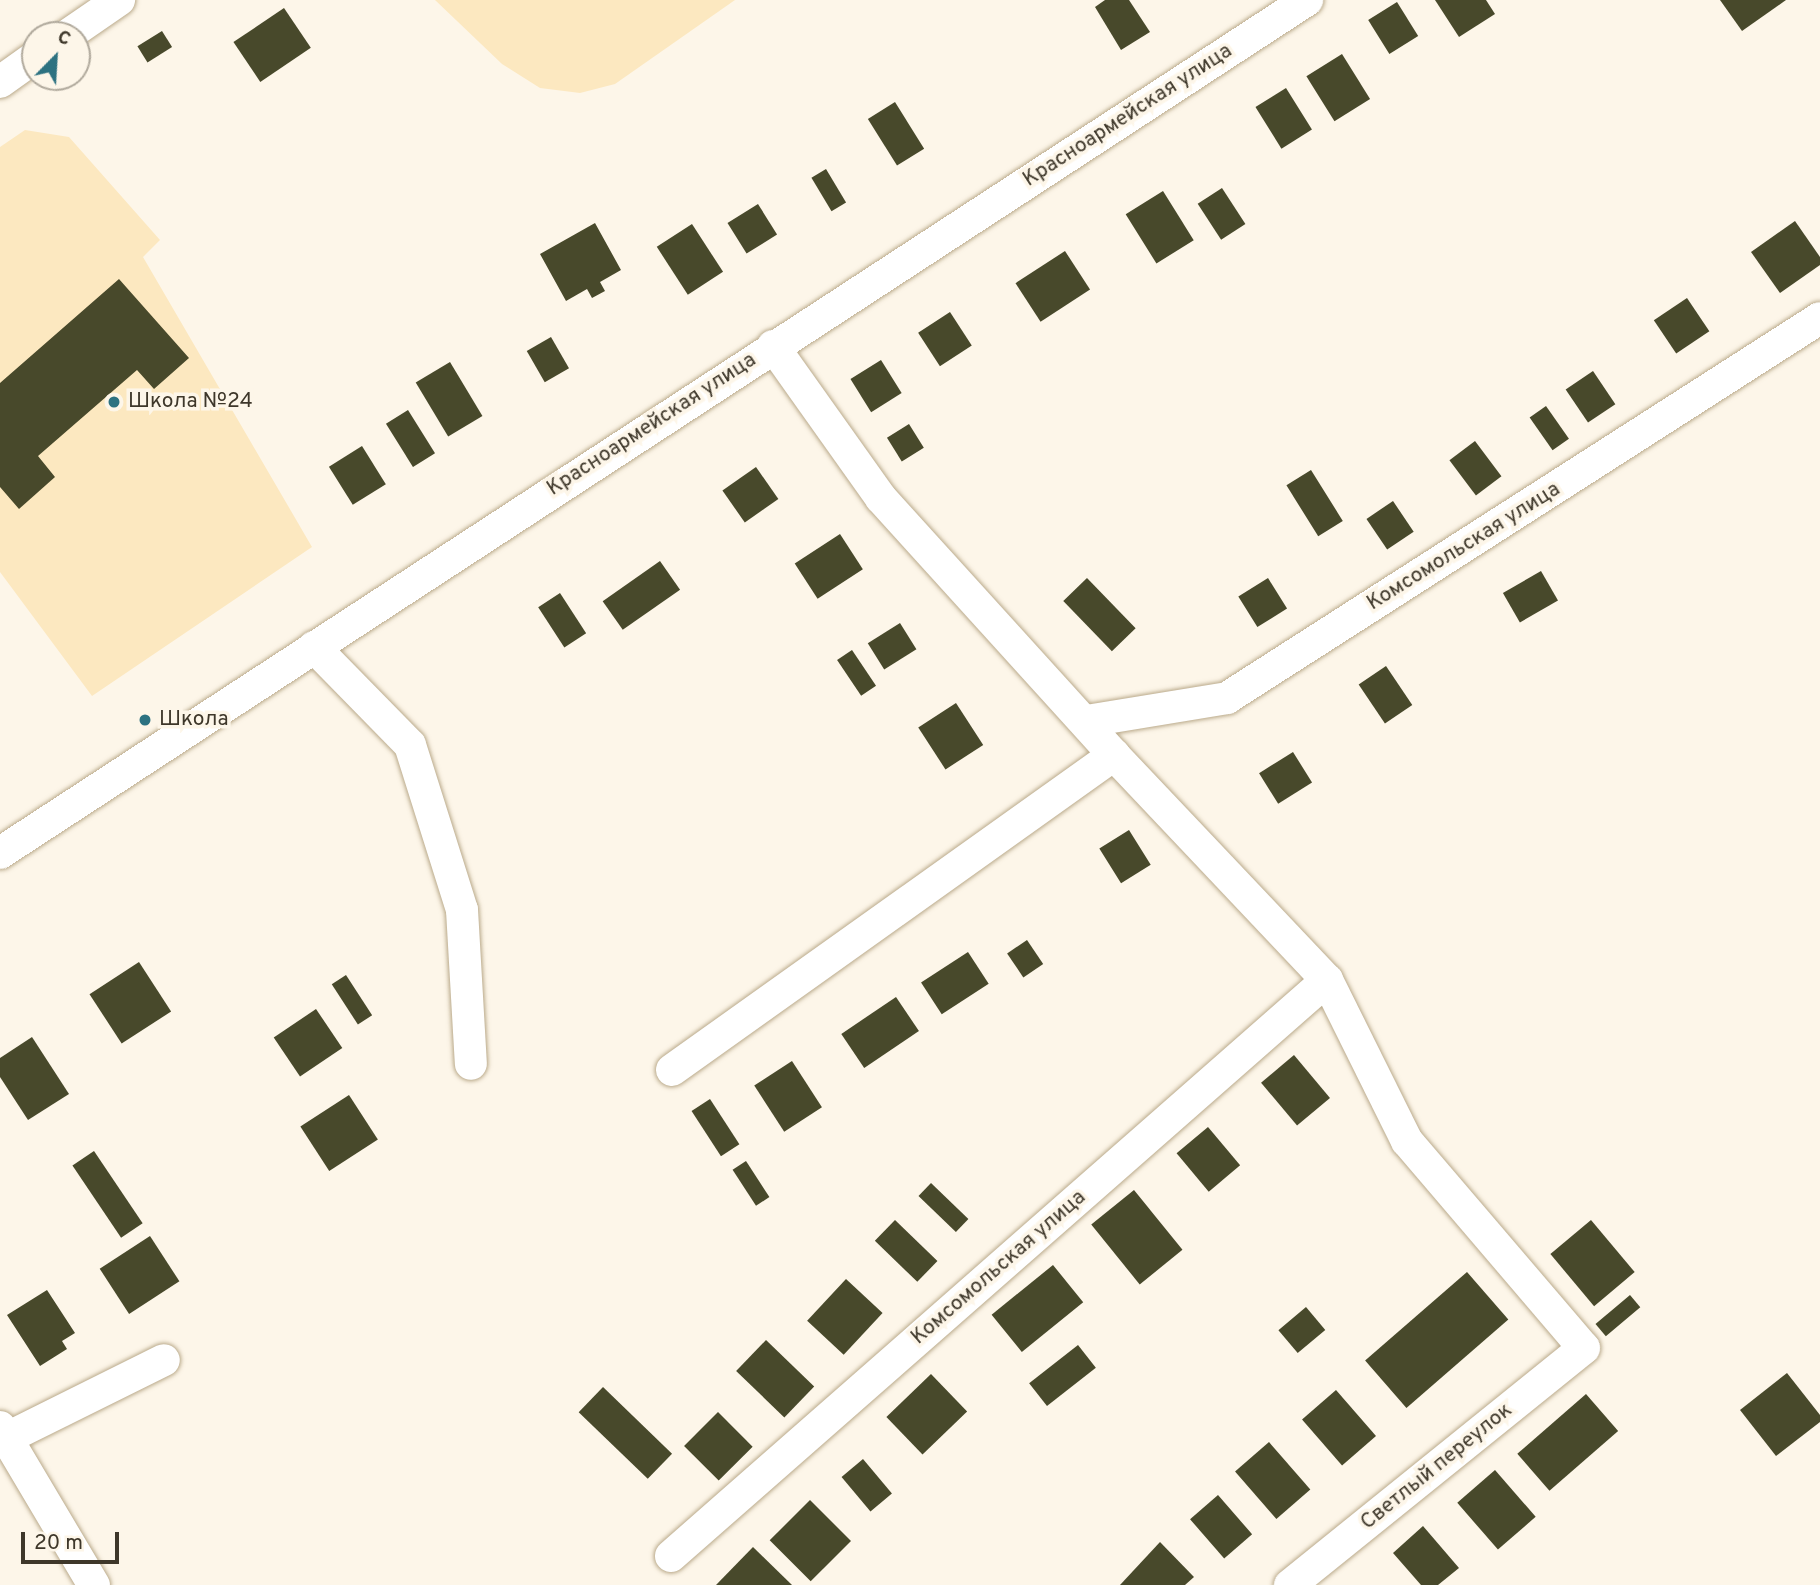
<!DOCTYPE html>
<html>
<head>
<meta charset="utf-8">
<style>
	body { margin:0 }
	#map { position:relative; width:1820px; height:1585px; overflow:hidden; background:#fdf6e9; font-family:Overpass,sans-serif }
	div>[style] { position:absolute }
	.built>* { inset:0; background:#fce8c0 }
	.building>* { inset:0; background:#48492b; transform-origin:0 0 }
	.roads { filter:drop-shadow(0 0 2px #baaa8b) drop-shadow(0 0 2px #baaa8b) }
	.street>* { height:32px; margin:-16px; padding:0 16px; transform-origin:16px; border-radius:16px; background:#fff }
	.dots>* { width:19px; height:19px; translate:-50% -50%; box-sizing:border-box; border:4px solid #fdf6e9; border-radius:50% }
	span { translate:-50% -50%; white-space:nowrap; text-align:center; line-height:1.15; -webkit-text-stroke:7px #fdf6e9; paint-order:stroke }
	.street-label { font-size:21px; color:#3e372a }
	.poi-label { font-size:21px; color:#3e372a }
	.left { translate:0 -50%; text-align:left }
	.north { position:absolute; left:21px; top:21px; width:70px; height:70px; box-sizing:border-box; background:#fdf6e9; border:2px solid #b1aa9d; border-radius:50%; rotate:24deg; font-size:19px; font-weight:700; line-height:28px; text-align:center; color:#3e372a }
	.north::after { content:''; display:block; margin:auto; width:24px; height:32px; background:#2d7281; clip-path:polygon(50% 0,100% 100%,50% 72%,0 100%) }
	.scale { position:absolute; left:21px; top:1532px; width:98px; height:32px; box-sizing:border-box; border:4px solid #3e372a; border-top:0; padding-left:9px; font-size:21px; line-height:24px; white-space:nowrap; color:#3e372a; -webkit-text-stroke:5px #fdf6e9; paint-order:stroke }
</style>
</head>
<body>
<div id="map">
	<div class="built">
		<i style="clip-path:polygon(435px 0,735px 0,615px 84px,580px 93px,540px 88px,502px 64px)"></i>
		<i style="clip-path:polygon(25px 130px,69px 137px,160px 240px,143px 257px,312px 547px,92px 696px,0 572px,0 147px)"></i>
	</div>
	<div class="building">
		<i style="clip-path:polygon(1105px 0,1129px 0,1150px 32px,1121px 50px,1095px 7px)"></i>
		<i style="clip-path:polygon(1435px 0,1486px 0,1495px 14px,1459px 37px)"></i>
		<i style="clip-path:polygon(1720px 0,1786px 0,1742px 31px)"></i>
		<i style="left:1397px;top:2px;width:40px;height:34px;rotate:58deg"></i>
		<i style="left:284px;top:8px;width:48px;height:61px;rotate:56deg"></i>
		<i style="left:162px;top:31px;width:19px;height:29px;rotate:58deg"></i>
		<i style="left:1342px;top:54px;width:53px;height:42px;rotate:58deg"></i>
		<i style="left:1286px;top:88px;width:49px;height:36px;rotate:58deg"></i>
		<i style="left:895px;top:102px;width:55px;height:32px;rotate:58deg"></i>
		<i style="left:826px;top:169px;width:39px;height:17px;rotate:59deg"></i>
		<i style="left:1222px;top:188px;width:43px;height:29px;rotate:57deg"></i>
		<i style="left:1163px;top:191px;width:58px;height:44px;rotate:58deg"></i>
		<i style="left:758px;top:204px;width:36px;height:36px;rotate:58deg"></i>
		<i style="clip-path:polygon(1795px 221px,1820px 257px,1820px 265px,1780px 293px,1751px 252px)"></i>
		<i style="clip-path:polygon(595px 223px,621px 270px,600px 282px,605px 291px,592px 298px,587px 289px,566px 301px,540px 254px)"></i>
		<i style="left:692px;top:224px;width:57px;height:42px;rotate:57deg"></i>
		<i style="left:1065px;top:251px;width:46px;height:59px;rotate:57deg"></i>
		<i style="clip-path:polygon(119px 279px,189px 358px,154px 389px,137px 370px,38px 456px,55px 477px,19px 509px,0 487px,0 383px)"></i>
		<i style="left:1687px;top:298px;width:40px;height:40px;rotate:56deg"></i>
		<i style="left:950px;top:312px;width:40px;height:38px;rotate:57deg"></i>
		<i style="left:551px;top:337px;width:36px;height:28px;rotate:60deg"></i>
		<i style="left:881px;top:360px;width:39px;height:36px;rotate:58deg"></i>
		<i style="left:450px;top:362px;width:63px;height:40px;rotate:59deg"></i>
		<i style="left:1593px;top:371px;width:40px;height:33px;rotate:56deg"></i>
		<i style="left:1546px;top:406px;width:40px;height:20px;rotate:55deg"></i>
		<i style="left:408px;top:410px;width:51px;height:26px;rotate:58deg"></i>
		<i style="left:909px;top:424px;width:28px;height:26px;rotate:58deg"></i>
		<i style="left:1475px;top:441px;width:44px;height:32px;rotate:53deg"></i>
		<i style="left:362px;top:446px;width:45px;height:39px;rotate:58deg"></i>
		<i style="left:756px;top:467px;width:39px;height:41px;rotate:55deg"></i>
		<i style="left:1311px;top:470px;width:60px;height:29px;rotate:58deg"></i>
		<i style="left:1393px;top:501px;width:37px;height:32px;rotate:56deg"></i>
		<i style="left:840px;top:534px;width:42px;height:54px;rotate:57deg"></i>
		<i style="left:660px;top:561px;width:35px;height:70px;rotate:55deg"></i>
		<i style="left:1541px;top:571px;width:34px;height:44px;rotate:60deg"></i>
		<i style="left:1087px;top:578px;width:70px;height:33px;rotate:46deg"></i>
		<i style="left:1268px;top:578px;width:36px;height:35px;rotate:58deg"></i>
		<i style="left:560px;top:593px;width:48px;height:26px;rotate:57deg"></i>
		<i style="left:900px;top:623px;width:31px;height:38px;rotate:58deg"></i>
		<i style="left:852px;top:650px;width:43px;height:18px;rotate:56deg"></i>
		<i style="left:1386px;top:666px;width:47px;height:33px;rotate:56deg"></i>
		<i style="left:956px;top:703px;width:50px;height:45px;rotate:57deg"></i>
		<i style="left:1293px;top:752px;width:36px;height:40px;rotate:58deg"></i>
		<i style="left:1129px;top:830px;width:41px;height:35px;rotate:58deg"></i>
		<i style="left:1027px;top:940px;width:29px;height:24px;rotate:56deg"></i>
		<i style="left:968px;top:952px;width:38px;height:56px;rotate:57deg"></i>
		<i style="left:139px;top:962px;width:59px;height:59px;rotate:57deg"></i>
		<i style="left:346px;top:975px;width:48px;height:17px;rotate:57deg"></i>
		<i style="left:896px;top:997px;width:41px;height:66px;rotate:56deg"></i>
		<i style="left:316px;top:1009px;width:47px;height:51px;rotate:56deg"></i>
		<i style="clip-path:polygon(32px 1037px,69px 1094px,28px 1120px,0 1077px,0 1058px)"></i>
		<i style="left:1294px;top:1055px;width:56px;height:43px;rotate:50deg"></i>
		<i style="left:792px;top:1061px;width:55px;height:45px;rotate:57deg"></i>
		<i style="left:349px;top:1095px;width:53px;height:58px;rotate:57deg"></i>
		<i style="left:710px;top:1099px;width:54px;height:22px;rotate:57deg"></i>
		<i style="left:1208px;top:1127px;width:50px;height:41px;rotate:50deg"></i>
		<i style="left:94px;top:1151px;width:87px;height:26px;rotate:56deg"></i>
		<i style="left:746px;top:1161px;width:43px;height:16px;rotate:57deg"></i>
		<i style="left:931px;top:1183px;width:52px;height:18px;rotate:44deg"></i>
		<i style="left:1134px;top:1190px;width:77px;height:55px;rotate:51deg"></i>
		<i style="left:895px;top:1220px;width:59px;height:29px;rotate:44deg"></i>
		<i style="left:1591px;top:1220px;width:68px;height:53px;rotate:50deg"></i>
		<i style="left:150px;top:1236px;width:54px;height:60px;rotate:57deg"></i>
		<i style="left:1053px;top:1265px;width:48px;height:79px;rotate:51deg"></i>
		<i style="left:1467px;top:1272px;width:63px;height:135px;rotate:49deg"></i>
		<i style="left:846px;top:1279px;width:50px;height:57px;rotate:43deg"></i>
		<i style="clip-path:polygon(47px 1290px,75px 1333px,62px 1341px,67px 1349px,40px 1366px,7px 1315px)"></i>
		<i style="left:1630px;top:1295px;width:16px;height:45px;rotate:50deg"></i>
		<i style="left:1306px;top:1307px;width:30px;height:36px;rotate:50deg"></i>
		<i style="left:766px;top:1340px;width:67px;height:43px;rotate:44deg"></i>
		<i style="left:1078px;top:1345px;width:29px;height:62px;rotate:52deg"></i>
		<i style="clip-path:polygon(1787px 1373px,1820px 1415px,1820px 1422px,1776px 1456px,1740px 1410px)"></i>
		<i style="left:931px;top:1374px;width:52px;height:62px;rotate:46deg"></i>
		<i style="left:603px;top:1387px;width:96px;height:35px;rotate:44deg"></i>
		<i style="left:1336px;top:1390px;width:61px;height:45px;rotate:49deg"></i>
		<i style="left:1586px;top:1394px;width:49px;height:91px;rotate:49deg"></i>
		<i style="left:718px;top:1412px;width:49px;height:48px;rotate:45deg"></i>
		<i style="left:1269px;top:1442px;width:63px;height:45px;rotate:49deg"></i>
		<i style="left:863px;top:1459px;width:45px;height:28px;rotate:50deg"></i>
		<i style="left:1495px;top:1470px;width:62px;height:50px;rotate:49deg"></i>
		<i style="left:1218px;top:1495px;width:52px;height:37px;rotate:49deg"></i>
		<i style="left:810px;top:1500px;width:58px;height:57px;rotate:45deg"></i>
		<i style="clip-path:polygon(1423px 1526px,1459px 1568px,1438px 1585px,1421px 1585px,1393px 1553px)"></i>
		<i style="clip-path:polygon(1160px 1542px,1194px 1577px,1185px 1585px,1120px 1585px)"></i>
		<i style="clip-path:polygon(753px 1547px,792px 1585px,716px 1585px)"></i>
	</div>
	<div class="roads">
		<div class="street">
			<i style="left:68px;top:35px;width:62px;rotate:-34.5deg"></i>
			<i style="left:0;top:82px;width:43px;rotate:-35.5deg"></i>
			<i style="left:773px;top:346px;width:186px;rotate:54.6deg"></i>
			<i style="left:881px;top:498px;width:347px;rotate:47.8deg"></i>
			<i style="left:1114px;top:755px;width:310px;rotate:46.6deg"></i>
			<i style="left:1327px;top:980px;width:180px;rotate:63.6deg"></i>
			<i style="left:1407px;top:1141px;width:272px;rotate:49.5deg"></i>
			<i style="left:1584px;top:1348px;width:378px;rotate:141.1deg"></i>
			<i style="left:314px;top:647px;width:137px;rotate:45.6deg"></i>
			<i style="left:410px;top:745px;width:173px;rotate:72.5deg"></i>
			<i style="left:462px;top:910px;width:154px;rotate:86.7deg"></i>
			<i style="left:1087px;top:721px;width:142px;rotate:-9.3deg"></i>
			<i style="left:1227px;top:698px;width:704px;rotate:-32.65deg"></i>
			<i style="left:0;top:853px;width:1561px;rotate:-33.13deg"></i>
			<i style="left:672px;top:1070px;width:543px;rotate:-35.48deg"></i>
			<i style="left:0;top:1427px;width:184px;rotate:59.3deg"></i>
			<i style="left:7px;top:1438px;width:175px;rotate:-26.4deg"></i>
			<i style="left:671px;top:1556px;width:873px;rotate:-41.28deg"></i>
		</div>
	</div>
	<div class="dots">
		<i style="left:114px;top:402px;background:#2d7281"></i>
		<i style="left:145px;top:720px;background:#2d7281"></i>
	</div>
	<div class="street-label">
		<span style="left:1128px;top:116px;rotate:-33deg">Красноармейская улица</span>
		<span style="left:652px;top:425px;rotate:-33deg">Красноармейская улица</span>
		<span style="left:1464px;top:547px;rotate:-32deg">Комсомольская улица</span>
		<span style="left:999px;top:1268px;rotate:-41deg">Комсомольская улица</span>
		<span style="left:1437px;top:1467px;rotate:-39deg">Светлый переулок</span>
	</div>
	<div class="poi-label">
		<span class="left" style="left:128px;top:402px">Школа №24</span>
		<span class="left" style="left:159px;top:720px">Школа</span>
	</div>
	<div class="north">С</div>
	<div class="scale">20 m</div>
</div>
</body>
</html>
